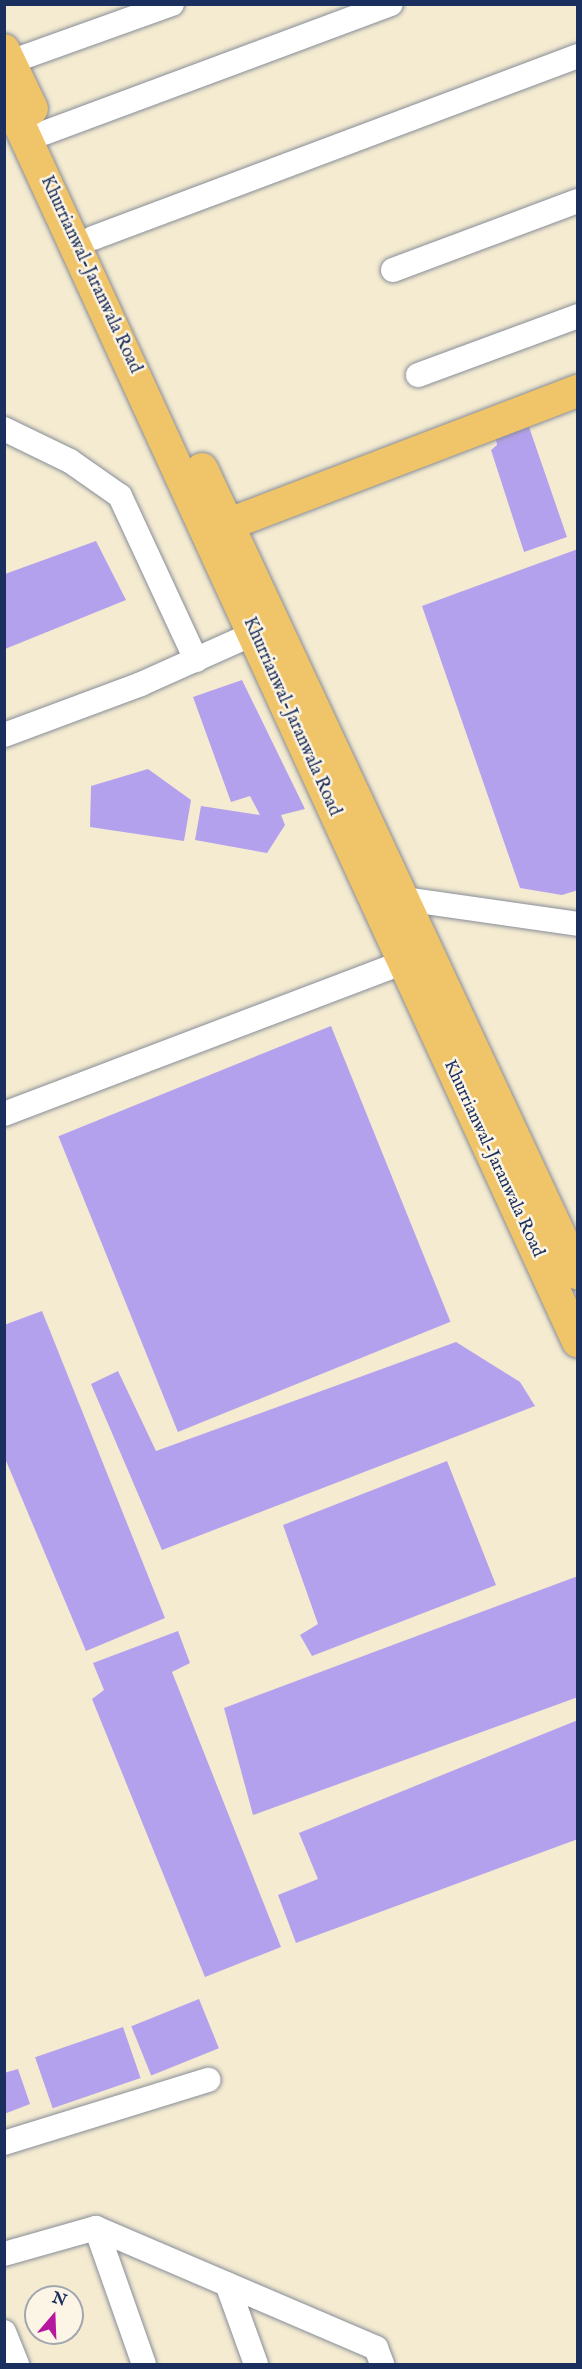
<!DOCTYPE html>
<html>
<head>
<meta charset="utf-8">
<style>
	body { margin:0 }
	#map { position:relative; width:582px; height:2369px; overflow:hidden; background:#f4ebd1; font-family:"IM FELL English",serif }
	div>[style] { position:absolute }
	.building>* { inset:0; background:#b4a1ed; transform-origin:0 0 }
	.roads { filter:drop-shadow(0 0 2px #888d98) drop-shadow(0 0 2px #888d98) }
	.minor>* { height:24px; margin:-12px; padding:0 12px; transform-origin:12px; border-radius:12px; background:#fff }
	.major>* { height:32px; margin:-16px; padding:0 16px; transform-origin:16px; border-radius:16px; background:#f0c469 }
	span { translate:-50% -50%; white-space:nowrap; text-align:center; line-height:1.15; -webkit-text-stroke:5px #fcf5e5; paint-order:stroke }
	.street-label { font-size:18px; color:#1b2f5e }
	.frame { position:absolute; inset:0; border:6px solid #1b2f5e; pointer-events:none }
	.north { position:absolute; left:24px; top:2285px; width:60px; height:60px; box-sizing:border-box; background:#fcf5e5; border:2px solid #a2a6af; border-radius:50%; rotate:19deg; font-size:16px; font-weight:700; line-height:24px; text-align:center; color:#1b2f5e }
	.north::after { content:''; display:block; margin:auto; width:21px; height:27px; background:#b5179e; clip-path:polygon(50% 0,100% 100%,50% 72%,0 100%) }
</style>
</head>
<body>
<div id="map">
	<div class="building">
		<i style="clip-path:polygon(528px 424px,567px 537px,524px 552px,491px 450px,497px 445px,495px 434px)"></i>
		<i style="clip-path:polygon(96px 541px,126px 600px,5px 649px,5px 574px)"></i>
		<i style="clip-path:polygon(578px 549px,578px 890px,562px 895px,520px 888px,422px 606px)"></i>
		<i style="clip-path:polygon(242px 680px,305px 809px,281px 815px,285px 825px,267px 853px,195px 840px,201px 806px,260px 815px,250px 796px,231px 802px,193px 697px)"></i>
		<i style="clip-path:polygon(148px 769px,191px 800px,184px 841px,90px 827px,91px 786px)"></i>
		<i style="left:331px;top:1026px;width:319px;height:294px;rotate:68deg"></i>
		<i style="clip-path:polygon(42px 1311px,165px 1618px,86px 1651px,4px 1456px,4px 1325px)"></i>
		<i style="clip-path:polygon(456px 1342px,520px 1382px,535px 1406px,162px 1550px,91px 1384px,118px 1371px,156px 1451px)"></i>
		<i style="clip-path:polygon(447px 1461px,496px 1585px,312px 1656px,300px 1635px,318px 1624px,283px 1525px)"></i>
		<i style="clip-path:polygon(578px 1576px,578px 1697px,253px 1815px,224px 1708px)"></i>
		<i style="clip-path:polygon(178px 1631px,190px 1663px,172px 1672px,281px 1947px,205px 1977px,92px 1699px,104px 1690px,93px 1663px)"></i>
		<i style="clip-path:polygon(578px 1720px,578px 1839px,296px 1943px,278px 1895px,318px 1879px,299px 1833px)"></i>
		<i style="left:199px;top:1999px;width:53px;height:73px;rotate:68deg"></i>
		<i style="left:123px;top:2027px;width:54px;height:93px;rotate:71deg"></i>
		<i style="clip-path:polygon(18px 2069px,30px 2104px,4px 2114px,4px 2073px)"></i>
	</div>
	<div class="roads">
		<div class="minor">
			<i style="left:10px;top:62px;width:172px;rotate:-19.7deg"></i>
			<i style="left:44px;top:133px;width:370px;rotate:-20.4deg"></i>
			<i style="left:93px;top:238px;width:518px;rotate:-20.57deg"></i>
			<i style="left:393px;top:270px;width:197px;rotate:-20.5deg"></i>
			<i style="left:418px;top:375px;width:171px;rotate:-20.2deg"></i>
			<i style="left:4px;top:429px;width:73px;rotate:25.9deg"></i>
			<i style="left:70px;top:461px;width:61px;rotate:35deg"></i>
			<i style="left:120px;top:496px;width:181px;rotate:65.1deg"></i>
			<i style="left:4px;top:735px;width:146px;rotate:-20.4deg"></i>
			<i style="left:141px;top:684px;width:125px;rotate:-24.1deg"></i>
			<i style="left:405px;top:899px;width:175px;rotate:8.2deg"></i>
			<i style="left:4px;top:1114px;width:445px;rotate:-20.8deg"></i>
			<i style="left:4px;top:2143px;width:214px;rotate:-17.2deg"></i>
			<i style="left:96px;top:2228px;width:305px;rotate:23.2deg"></i>
			<i style="left:376px;top:2348px;width:17px;rotate:69deg"></i>
			<i style="left:4px;top:2254px;width:96px;rotate:-15.8deg"></i>
			<i style="left:96px;top:2228px;width:144px;rotate:70.6deg"></i>
			<i style="left:227px;top:2284px;width:85px;rotate:70.1deg"></i>
			<i style="left:4px;top:2332px;width:35px;rotate:68deg"></i>
		</div>
		<div class="major">
			<i style="left:4px;top:50px;width:65px;rotate:64.6deg"></i>
			<i style="left:4px;top:91px;width:1376px;rotate:65.35deg"></i>
			<i style="left:202px;top:469px;width:888px;rotate:64.96deg"></i>
			<i style="left:208px;top:532px;width:396px;rotate:-20.9deg"></i>
		</div>
	</div>
	<div class="street-label">
		<span style="left:90px;top:275px;rotate:65deg">Khurrianwal-Jaranwala Road</span>
		<span style="left:291px;top:717px;rotate:66deg">Khurrianwal-Jaranwala Road</span>
		<span style="left:493px;top:1159px;rotate:65deg">Khurrianwal-Jaranwala Road</span>
	</div>
	<div class="frame"></div>
	<div class="north">N</div>
</div>
</body>
</html>
